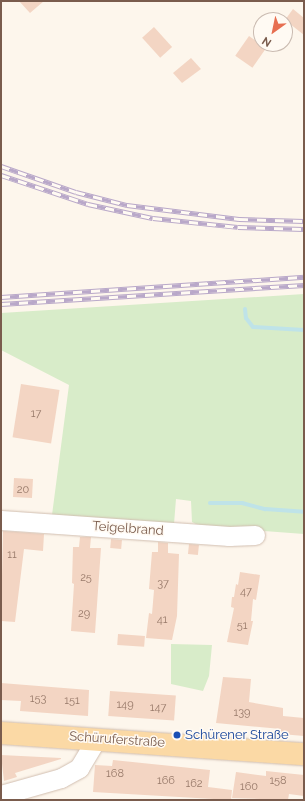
<!DOCTYPE html>
<html>
<head>
<meta charset="utf-8">
<style>
	body { margin:0 }
	#map { position:relative; width:305px; height:801px; overflow:hidden; background:#fdf6ec; font-family:Raleway,sans-serif }
	div>[style] { position:absolute }
	.green>* { inset:0; background:#d8ecc9 }
	.stream>* { height:4px; margin:-2px; padding:0 2px; transform-origin:2px; border-radius:2px; background:#bfe3e8 }
	.building>* { inset:0; background:#f3d5c3; transform-origin:0 0 }
	.roads { filter:drop-shadow(0 0 1px #d1beb0) drop-shadow(0 0 1px #d1beb0) }
	.minor>* { height:19px; margin:-9.5px; padding:0 9.5px; transform-origin:9.5px; border-radius:9.5px; background:#fff }
	.major>* { height:22px; margin:-11px; padding:0 11px; transform-origin:11px; border-radius:11px; background:#fbd9a5 }
	.rail>* { height:4.5px; margin-top:-2.25px; transform-origin:0; background:repeating-linear-gradient(90deg,#fffaf3 0 9px,#b9a8c9 0 18px); box-sizing:border-box; border-block:1px solid #b9a8c9 }
	.dots>* { width:11px; height:11px; translate:-50% -50%; box-sizing:border-box; border:2px solid #fffaf3; border-radius:50% }
	span { translate:-50% -50%; white-space:nowrap; text-align:center; line-height:1.15; -webkit-text-stroke:3px #fffaf3; paint-order:stroke }
	.number-label { font-size:11px; color:#987a6a }
	.number-label span { -webkit-text-stroke-width:0 }
	.street-label { font-size:13px; color:#7a5c4d }
	.transit-label { font-size:13px; color:#164399 }
	.left { translate:0 -50%; text-align:left }
	.frame { position:absolute; inset:0; border:2px solid #7a5c4d; pointer-events:none }
	.north { position:absolute; left:253px; top:12px; width:40px; height:40px; box-sizing:border-box; background:#fffaf3; border:1px solid #cabbb1; border-radius:50%; rotate:213deg; font-size:11px; font-weight:700; line-height:16px; text-align:center; color:#7a5c4d }
	.north::after { content:''; display:block; margin:auto; width:14px; height:18px; background:#e76f51; clip-path:polygon(50% 0,100% 100%,50% 72%,0 100%) }
</style>
</head>
<body>
<div id="map">
	<div class="green">
		<i style="clip-path:polygon(304px 294px,304px 534px,200px 526px,192px 522px,191px 501px,176px 499px,174px 524px,52px 515px,69px 385px,1px 350px,1px 313px)"></i>
		<i style="clip-path:polygon(171px 644px,212px 645px,209px 676px,203px 691px,171px 684px)"></i>
	</div>
	<div class="stream">
		<i style="left:245px;top:309px;width:9px;rotate:84deg"></i>
		<i style="left:246px;top:318px;width:11px;rotate:52deg"></i>
		<i style="left:253px;top:327px;width:51px;rotate:3.4deg"></i>
		<i style="left:210px;top:503px;width:32px"></i>
		<i style="left:242px;top:503px;width:24px;rotate:15deg"></i>
		<i style="left:265px;top:509px;width:39px;rotate:4deg"></i>
	</div>
	<div class="building">
		<i style="clip-path:polygon(19px 1px,44px 1px,30px 13px)"></i>
		<i style="clip-path:polygon(293px 9px,304px 18px,304px 35px,285px 20px)"></i>
		<i style="left:154px;top:27px;width:27px;height:16px;rotate:48deg"></i>
		<i style="left:249px;top:36px;width:21px;height:24px;rotate:35deg"></i>
		<i style="clip-path:polygon(191px 58px,201px 69px,182px 83px,173px 73px)"></i>
		<i style="left:21px;top:384px;width:39px;height:54px;rotate:9deg"></i>
		<i style="left:14px;top:478px;width:19px;height:19px;rotate:3deg"></i>
		<i style="clip-path:polygon(3px 531px,44px 534px,43px 551px,24px 549px,15px 622px,1px 621px)"></i>
		<i style="clip-path:polygon(80px 537px,91px 537px,90px 548px,101px 548px,95px 633px,71px 631px,74px 584px,72px 583px,73px 547px,79px 547px)"></i>
		<i style="left:111px;top:539px;width:11px;height:9px;rotate:5deg"></i>
		<i style="clip-path:polygon(158px 542px,168px 543px,168px 553px,179px 554px,177px 616px,172px 640px,146px 638px,149px 613px,152px 614px,154px 590px,149px 589px,152px 552px,158px 552px)"></i>
		<i style="left:189px;top:544px;width:10px;height:10px;rotate:6deg"></i>
		<i style="clip-path:polygon(240px 572px,260px 575px,256px 600px,253px 599px,251px 621px,253px 621px,248px 645px,227px 642px,234px 608px,231px 607px,232px 597px,234px 597px,236px 584px,238px 585px)"></i>
		<i style="left:118px;top:634px;width:27px;height:11px;rotate:4deg"></i>
		<i style="clip-path:polygon(223px 677px,251px 679px,249px 702px,283px 708px,283px 716px,304px 718px,304px 736px,281px 734px,281px 729px,216px 723px)"></i>
		<i style="clip-path:polygon(1px 683px,89px 690px,88px 716px,20px 711px,21px 701px,1px 700px)"></i>
		<i style="left:110px;top:691px;width:66px;height:25px;rotate:4deg"></i>
		<i style="clip-path:polygon(1px 755px,61px 758px,61px 759px,15px 773px,17px 777px,4px 781px)"></i>
		<i style="clip-path:polygon(113px 760px,210px 770px,208px 787px,232px 790px,231px 800px,93px 792px,95px 765px,112px 766px)"></i>
		<i style="clip-path:polygon(266px 771px,304px 775px,304px 796px,289px 794px,288px 800px,232px 798px,236px 772px,266px 776px)"></i>
	</div>
	<div class="roads">
		<div class="minor">
			<i style="left:1px;top:520px;width:229px;rotate:4deg"></i>
			<i style="left:229px;top:536px;width:26px;rotate:-2deg"></i>
			<i style="left:1px;top:795px;width:62px;rotate:-15.8deg"></i>
			<i style="left:61px;top:778px;width:21px;rotate:-29deg"></i>
			<i style="left:79px;top:768px;width:35px;rotate:-59deg"></i>
		</div>
		<div class="major">
			<i style="left:1px;top:733px;width:304px;rotate:4deg"></i>
		</div>
	</div>
	<div class="rail">
		<i style="left:1px;top:166px;width:79px;rotate:19.1deg"></i>
		<i style="left:76px;top:192px;width:53px;rotate:14.3deg"></i>
		<i style="left:127px;top:205px;width:113px;rotate:7.1deg"></i>
		<i style="left:239px;top:219px;width:65px;rotate:1.8deg"></i>
		<i style="left:1px;top:175px;width:92px;rotate:18.4deg"></i>
		<i style="left:88px;top:204px;width:66px;rotate:12.2deg"></i>
		<i style="left:153px;top:218px;width:85px;rotate:6deg"></i>
		<i style="left:238px;top:227px;width:66px;rotate:1.7deg"></i>
		<i style="left:1px;top:297px;width:304px;rotate:-3.8deg"></i>
		<i style="left:1px;top:304px;width:304px;rotate:-3.6deg"></i>
	</div>
	<div class="dots">
		<i style="left:177px;top:735px;background:#1a4fb4"></i>
	</div>
	<div class="number-label">
		<span style="left:36px;top:414px">17</span>
		<span style="left:23px;top:490px">20</span>
		<span style="left:12px;top:555px">11</span>
		<span style="left:86px;top:578px">25</span>
		<span style="left:163px;top:584px">37</span>
		<span style="left:246px;top:592px">47</span>
		<span style="left:84px;top:614px">29</span>
		<span style="left:162px;top:620px">41</span>
		<span style="left:242px;top:626px">51</span>
		<span style="left:38px;top:699px">153</span>
		<span style="left:72px;top:701px">151</span>
		<span style="left:125px;top:705px">149</span>
		<span style="left:158px;top:708px">147</span>
		<span style="left:242px;top:713px">139</span>
		<span style="left:115px;top:774px">168</span>
		<span style="left:166px;top:781px">166</span>
		<span style="left:278px;top:781px">158</span>
		<span style="left:194px;top:784px">162</span>
		<span style="left:249px;top:787px">160</span>
	</div>
	<div class="street-label">
		<span style="left:128px;top:529px;rotate:4deg">Teigelbrand</span>
		<span style="left:117px;top:740px;rotate:4deg">Schüruferstraße</span>
	</div>
	<div class="transit-label">
		<span class="left" style="left:185px;top:735px">Schürener Straße</span>
	</div>
	<div class="frame"></div>
	<div class="north">N</div>
</div>
</body>
</html>
